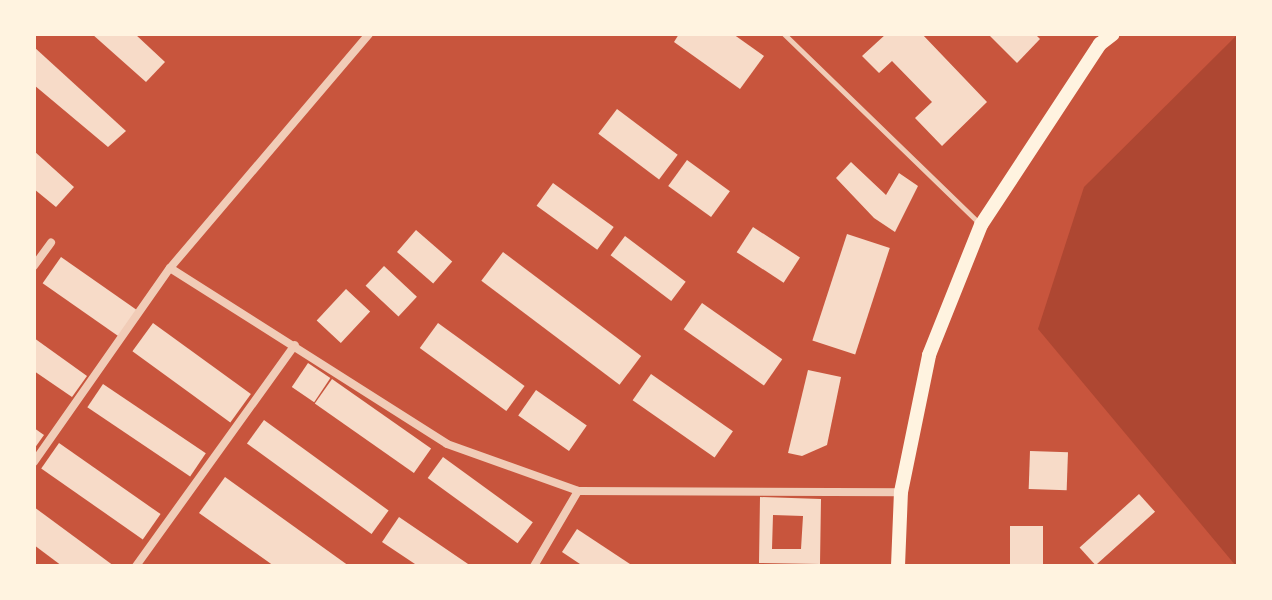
<!DOCTYPE html>
<html>
<head>
<meta charset="utf-8">
<style>
	body { margin:0 }
	#map { position:relative; width:1272px; height:600px; overflow:hidden; background:#c8553d; font-family:"Asap Condensed",sans-serif }
	div>[style] { position:absolute }
	.green>* { inset:0; background:#ae4732 }
	.building>* { inset:0; background:#f7dbc8; transform-origin:0 0 }
	.service>* { height:5px; margin:-2.5px; padding:0 2.5px; transform-origin:2.5px; border-radius:2.5px; background:#f1ccb7 }
	.minor>* { height:8px; margin:-4px; padding:0 4px; transform-origin:4px; border-radius:4px; background:#f1ccb7 }
	.secondary>* { height:14px; margin:-7px; padding:0 7px; transform-origin:7px; border-radius:7px; background:#fff3e0 }
	span { translate:-50% -50%; white-space:nowrap; text-align:center; line-height:1.15; -webkit-text-stroke:6px #fff3e0; paint-order:stroke }
	.frame { position:absolute; inset:0; border:36px solid #fff3e0; pointer-events:none }
</style>
</head>
<body>
<div id="map">
	<div class="green">
		<i style="clip-path:polygon(1238px 34px,1238px 566px,1236px 566px,1038px 329px,1084px 187px)"></i>
	</div>
	<div class="building">
		<i style="clip-path:polygon(92px 34px,135px 34px,165px 62px,146px 82px)"></i>
		<i style="clip-path:polygon(679px 34px,733px 34px,764px 56px,740px 89px,674px 42px)"></i>
		<i style="clip-path:polygon(886px 34px,922px 34px,987px 102px,942px 146px,915px 118px,932px 102px,892px 61px,879px 73px,862px 56px)"></i>
		<i style="clip-path:polygon(988px 34px,1035px 34px,1040px 39px,1017px 63px)"></i>
		<i style="clip-path:polygon(34px 47px,126px 131px,108px 147px,34px 85px)"></i>
		<i style="left:617px;top:109px;width:76px;height:31px;rotate:37deg"></i>
		<i style="clip-path:polygon(34px 151px,74px 187px,56px 207px,34px 189px)"></i>
		<i style="left:687px;top:160px;width:53px;height:32px;rotate:36deg"></i>
		<i style="clip-path:polygon(851px 162px,886px 195px,899px 173px,918px 186px,895px 232px,874px 218px,836px 178px)"></i>
		<i style="left:553px;top:183px;width:75px;height:28px;rotate:36deg"></i>
		<i style="left:753px;top:227px;width:56px;height:30px;rotate:33deg"></i>
		<i style="left:416px;top:230px;width:48px;height:29px;rotate:41deg"></i>
		<i style="left:847px;top:234px;width:45px;height:112px;rotate:18deg"></i>
		<i style="left:625px;top:236px;width:76px;height:24px;rotate:37deg"></i>
		<i style="left:503px;top:252px;width:173px;height:36px;rotate:37deg"></i>
		<i style="left:61px;top:257px;width:93px;height:32px;rotate:35deg"></i>
		<i style="left:384px;top:266px;width:45px;height:27px;rotate:43deg"></i>
		<i style="left:346px;top:289px;width:33px;height:43px;rotate:43deg"></i>
		<i style="left:702px;top:303px;width:98px;height:32px;rotate:35deg"></i>
		<i style="left:153px;top:323px;width:121px;height:35px;rotate:36deg"></i>
		<i style="left:438px;top:323px;width:107px;height:31px;rotate:36deg"></i>
		<i style="clip-path:polygon(34px 338px,87px 376px,72px 397px,34px 371px)"></i>
		<i style="left:308px;top:363px;width:27px;height:29px;rotate:34deg"></i>
		<i style="clip-path:polygon(808px 370px,841px 377px,827px 445px,802px 456px,788px 453px)"></i>
		<i style="left:651px;top:374px;width:100px;height:32px;rotate:35deg"></i>
		<i style="left:332px;top:379px;width:121px;height:30px;rotate:35deg"></i>
		<i style="left:103px;top:384px;width:124px;height:28px;rotate:34deg"></i>
		<i style="left:536px;top:390px;width:62px;height:31px;rotate:35deg"></i>
		<i style="left:264px;top:420px;width:154px;height:29px;rotate:36deg"></i>
		<i style="clip-path:polygon(34px 428px,44px 435px,34px 449px)"></i>
		<i style="left:59px;top:443px;width:124px;height:31px;rotate:35deg"></i>
		<i style="left:1030px;top:451px;width:38px;height:38px;rotate:2deg"></i>
		<i style="left:443px;top:457px;width:111px;height:26px;rotate:36deg"></i>
		<i style="clip-path:polygon(225px 477px,349px 566px,274px 566px,199px 513px)"></i>
		<i style="left:1139px;top:494px;width:24px;height:80px;rotate:48deg"></i>
		<i style="clip-path:polygon(evenodd,760px 497px,821px 499px,820px 564px,759px 563px,760px 497px,773px 515px,803px 516px,801px 549px,772px 549px,773px 515px)"></i>
		<i style="clip-path:polygon(34px 507px,114px 566px,62px 566px,34px 545px)"></i>
		<i style="clip-path:polygon(399px 517px,471px 566px,418px 566px,382px 542px)"></i>
		<i style="left:1010px;top:526px;width:33px;height:40px"></i>
		<i style="clip-path:polygon(577px 529px,633px 566px,583px 566px,562px 552px)"></i>
	</div>
	<div class="service">
		<i style="left:784px;top:34px;width:274px;rotate:44.1deg"></i>
	</div>
	<div class="minor">
		<i style="left:34px;top:266px;width:29px;rotate:-54deg"></i>
		<i style="left:170px;top:268px;width:328px;rotate:32.4deg"></i>
		<i style="left:447px;top:444px;width:139px;rotate:19.7deg"></i>
		<i style="left:578px;top:491px;width:323px;rotate:0.2deg"></i>
		<i style="left:34px;top:462px;width:237px;rotate:-55deg"></i>
		<i style="left:170px;top:268px;width:307px;rotate:-49.6deg"></i>
		<i style="left:136px;top:566px;width:272px;rotate:-54.3deg"></i>
		<i style="left:534px;top:566px;width:87px;rotate:-59.6deg"></i>
	</div>
	<div class="secondary">
		<i style="left:898px;top:566px;width:74px;rotate:-87.7deg"></i>
		<i style="left:901px;top:492px;width:140px;rotate:-78.4deg"></i>
		<i style="left:929px;top:355px;width:140px;rotate:-68.2deg"></i>
		<i style="left:981px;top:225px;width:217px;rotate:-56.7deg"></i>
		<i style="left:1100px;top:44px;width:16px;rotate:-38deg"></i>
	</div>
	<div class="frame"></div>
</div>
</body>
</html>
